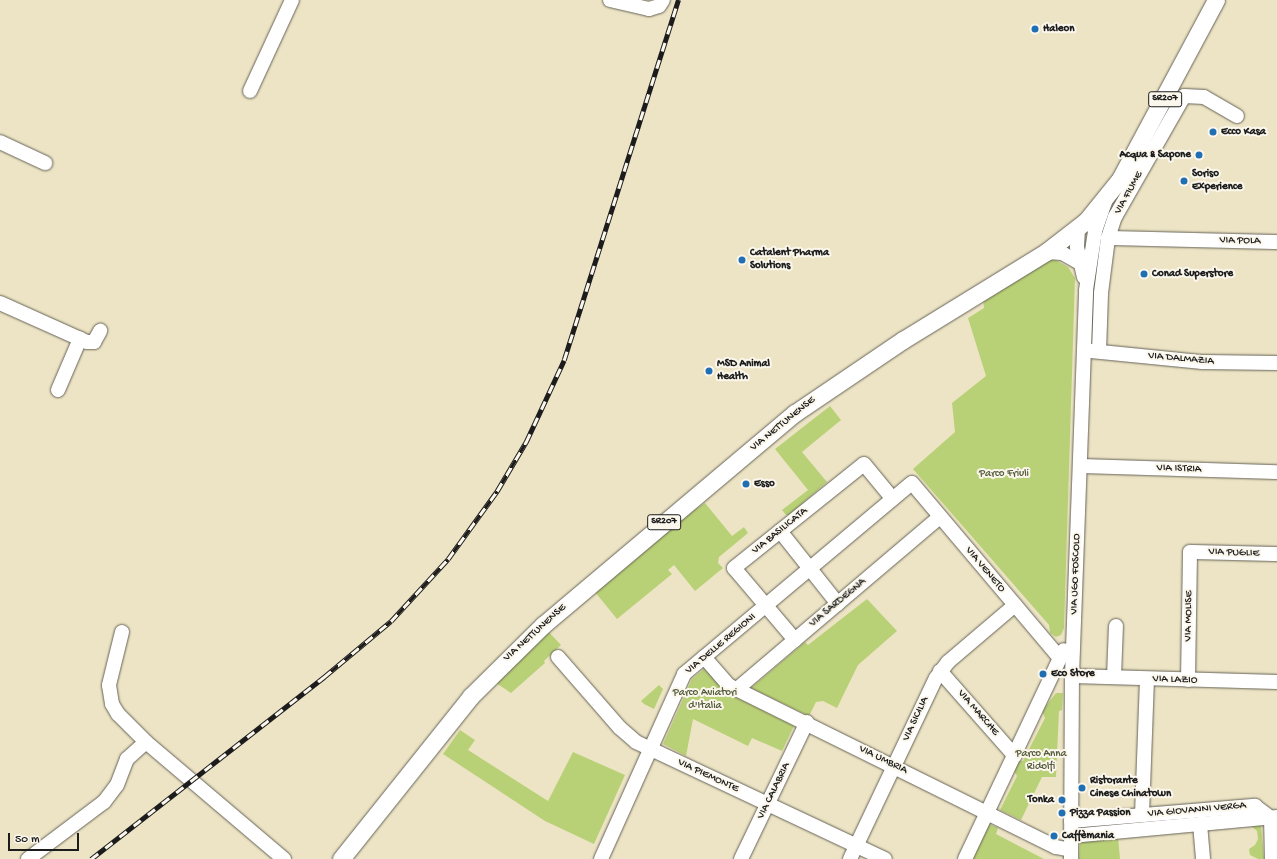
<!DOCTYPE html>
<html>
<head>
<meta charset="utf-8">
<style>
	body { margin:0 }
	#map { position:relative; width:1277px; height:859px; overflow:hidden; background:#ede4c5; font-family:"Gochi Hand",sans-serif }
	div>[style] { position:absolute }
	.green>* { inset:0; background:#b9d176 }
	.roads { filter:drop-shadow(0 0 1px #656257) drop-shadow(0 0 1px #656257) }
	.minor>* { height:14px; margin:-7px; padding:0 7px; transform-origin:7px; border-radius:7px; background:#fff }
	.major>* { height:17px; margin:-8.5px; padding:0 8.5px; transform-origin:8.5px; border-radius:8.5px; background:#fff }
	.rail>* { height:4.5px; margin-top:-2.25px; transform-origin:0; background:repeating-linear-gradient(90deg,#fbf7ec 0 9px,#1c1c1c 0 18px); box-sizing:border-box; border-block:1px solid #1c1c1c }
	.dots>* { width:11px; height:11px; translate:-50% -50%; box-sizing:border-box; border:2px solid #fbf7ec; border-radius:50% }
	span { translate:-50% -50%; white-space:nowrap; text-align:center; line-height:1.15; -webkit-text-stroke:4px #fbf7ec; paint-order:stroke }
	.shield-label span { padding:1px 3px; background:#fbf7ec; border:1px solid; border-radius:3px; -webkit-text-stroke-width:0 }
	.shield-label { font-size:10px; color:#1c1c1c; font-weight:700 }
	.poi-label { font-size:11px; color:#1c1c1c; font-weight:700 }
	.left { translate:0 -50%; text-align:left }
	.right { translate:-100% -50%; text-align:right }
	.street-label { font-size:11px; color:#1c1c1c }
	.park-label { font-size:11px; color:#535b3c }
	.scale { position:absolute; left:8px; top:833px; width:71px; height:18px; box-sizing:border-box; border:2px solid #1c1c1c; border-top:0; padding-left:5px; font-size:12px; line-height:14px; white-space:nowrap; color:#1c1c1c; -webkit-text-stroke:3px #fbf7ec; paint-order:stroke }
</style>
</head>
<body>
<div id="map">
	<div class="green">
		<i style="clip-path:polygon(1054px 259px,1068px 267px,1075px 278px,1064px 628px,1061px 635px,1056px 637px,1050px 633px,1049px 625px,913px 469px,955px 432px,952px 403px,986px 376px,968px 318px,984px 308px,983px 297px,1045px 260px)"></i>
		<i style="clip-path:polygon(830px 406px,841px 420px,802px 452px,827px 482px,789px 515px,786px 515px,782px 510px,808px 490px,775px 449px)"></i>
		<i style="clip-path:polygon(705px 503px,732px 536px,744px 527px,748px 533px,719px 557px,718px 563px,723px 568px,695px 591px,674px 565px,668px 570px,672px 574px,617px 619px,595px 592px,669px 527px)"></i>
		<i style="clip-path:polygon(867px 599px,897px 631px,858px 665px,837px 708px,823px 701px,816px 702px,809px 716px,751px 688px,805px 642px,808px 645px)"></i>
		<i style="clip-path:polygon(545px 628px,561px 645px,544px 661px,545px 663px,511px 693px,490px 679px)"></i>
		<i style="clip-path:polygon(705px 668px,725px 692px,794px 726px,782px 751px,752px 738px,748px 746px,693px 719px,686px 756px,663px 744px,692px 679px)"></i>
		<i style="clip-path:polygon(659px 685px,663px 689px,654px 709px,644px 704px,641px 701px)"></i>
		<i style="clip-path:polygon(1056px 693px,1063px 693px,1062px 710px,1059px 711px,1056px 777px,1042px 777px,1021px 820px,1000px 810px,1017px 776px,1014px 771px,1019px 761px,1023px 761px,1045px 718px,1042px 711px)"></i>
		<i style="clip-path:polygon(460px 730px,475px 740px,468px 750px,548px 801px,573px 752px,625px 775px,594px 844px,545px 821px,443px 754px)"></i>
		<i style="clip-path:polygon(989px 824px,998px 828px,996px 834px,1044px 859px,972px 859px)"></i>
		<i style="clip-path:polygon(1261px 825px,1264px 859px,1258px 859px,1250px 855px,1249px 849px,1255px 845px,1258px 839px,1257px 831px,1251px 826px)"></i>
		<i style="clip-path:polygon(1118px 837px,1120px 859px,1079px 859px,1080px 840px)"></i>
	</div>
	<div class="roads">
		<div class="minor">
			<i style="left:610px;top:0;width:40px;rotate:13deg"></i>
			<i style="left:649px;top:9px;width:10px;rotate:-17deg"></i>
			<i style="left:659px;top:6px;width:7px;rotate:-56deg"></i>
			<i style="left:250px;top:91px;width:100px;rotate:-65.2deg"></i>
			<i style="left:0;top:142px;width:50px;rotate:25deg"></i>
			<i style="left:1078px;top:228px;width:19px;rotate:93deg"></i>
			<i style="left:1077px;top:247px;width:31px;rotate:77deg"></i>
			<i style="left:1108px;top:238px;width:22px;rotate:-72deg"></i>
			<i style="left:1115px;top:217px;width:139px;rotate:-60.3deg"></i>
			<i style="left:1184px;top:96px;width:20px;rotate:3deg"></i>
			<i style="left:1204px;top:97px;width:38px;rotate:30deg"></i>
			<i style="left:1046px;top:252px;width:16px;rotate:4deg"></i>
			<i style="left:1062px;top:253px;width:23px;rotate:29deg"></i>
			<i style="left:0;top:303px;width:95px;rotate:24.1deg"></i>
			<i style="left:87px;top:342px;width:7px"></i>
			<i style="left:94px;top:342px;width:13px;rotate:-61deg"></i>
			<i style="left:1091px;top:351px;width:112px;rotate:5.7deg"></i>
			<i style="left:1202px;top:362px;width:75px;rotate:0.8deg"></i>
			<i style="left:1099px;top:351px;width:58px;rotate:-88deg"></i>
			<i style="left:1101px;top:293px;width:55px;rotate:-82.7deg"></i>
			<i style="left:1108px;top:238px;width:169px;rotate:1.4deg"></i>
			<i style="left:58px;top:390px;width:56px;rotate:-66.7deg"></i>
			<i style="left:1081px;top:466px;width:196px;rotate:1.8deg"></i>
			<i style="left:780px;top:531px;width:93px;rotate:51.5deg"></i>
			<i style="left:122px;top:632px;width:55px;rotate:103.8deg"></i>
			<i style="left:109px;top:685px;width:19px;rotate:81deg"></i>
			<i style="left:112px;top:704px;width:12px;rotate:59deg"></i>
			<i style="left:118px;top:714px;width:40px;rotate:45deg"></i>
			<i style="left:146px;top:742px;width:181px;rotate:40.3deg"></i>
			<i style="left:795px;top:640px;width:94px;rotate:-130.3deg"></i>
			<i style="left:734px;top:568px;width:166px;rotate:-38.7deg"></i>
			<i style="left:864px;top:464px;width:45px;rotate:50.4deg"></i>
			<i style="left:558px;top:657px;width:94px;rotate:48.9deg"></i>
			<i style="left:620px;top:728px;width:21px;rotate:41deg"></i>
			<i style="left:636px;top:742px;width:275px;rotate:25.2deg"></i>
			<i style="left:704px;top:657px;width:37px;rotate:49deg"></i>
			<i style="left:728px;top:685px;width:366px;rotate:26.3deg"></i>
			<i style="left:1056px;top:847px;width:15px;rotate:11deg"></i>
			<i style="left:940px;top:671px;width:113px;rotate:48.6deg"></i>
			<i style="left:1072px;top:676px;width:205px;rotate:1.7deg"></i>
			<i style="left:1114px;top:677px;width:51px;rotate:-87.8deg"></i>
			<i style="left:1188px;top:680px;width:128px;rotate:-89.1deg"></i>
			<i style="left:1190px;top:552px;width:87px;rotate:1.3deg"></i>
			<i style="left:737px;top:689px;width:266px;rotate:-40.3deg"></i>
			<i style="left:1142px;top:815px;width:136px;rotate:-87.9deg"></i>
			<i style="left:1271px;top:818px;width:41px;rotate:88.6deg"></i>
			<i style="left:1071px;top:821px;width:185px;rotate:-4.7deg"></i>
			<i style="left:1255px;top:806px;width:20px;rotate:37deg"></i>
			<i style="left:1200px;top:824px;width:35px;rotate:85deg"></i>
			<i style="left:1071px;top:836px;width:207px;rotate:-5.3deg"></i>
			<i style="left:28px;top:859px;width:95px;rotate:-36.9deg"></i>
			<i style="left:104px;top:802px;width:21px;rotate:-53deg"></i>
			<i style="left:117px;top:785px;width:28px;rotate:-69deg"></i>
			<i style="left:127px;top:759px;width:25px;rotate:-42deg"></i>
			<i style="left:601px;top:859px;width:203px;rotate:-65.8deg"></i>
			<i style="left:684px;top:674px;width:297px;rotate:-40deg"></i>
			<i style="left:912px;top:483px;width:228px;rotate:49.8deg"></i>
			<i style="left:741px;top:859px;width:152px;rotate:-64.3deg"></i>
			<i style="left:850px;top:859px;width:200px;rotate:-64.6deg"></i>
			<i style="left:936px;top:678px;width:20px;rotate:-53deg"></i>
			<i style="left:948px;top:662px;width:88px;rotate:-40.4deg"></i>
			<i style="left:965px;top:859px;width:231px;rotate:-64.7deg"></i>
			<i style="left:1071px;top:859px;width:183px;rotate:-89.7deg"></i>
			<i style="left:1072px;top:676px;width:386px;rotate:-87.9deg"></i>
			<i style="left:1086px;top:290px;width:60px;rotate:-81.3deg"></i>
			<i style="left:1095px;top:231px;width:31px;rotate:-71deg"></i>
		</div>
		<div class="major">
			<i style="left:341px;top:859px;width:208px;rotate:-51.4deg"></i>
			<i style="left:471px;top:696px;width:101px;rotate:-44.6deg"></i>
			<i style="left:543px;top:625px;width:329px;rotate:-40.1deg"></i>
			<i style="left:795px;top:413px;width:130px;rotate:-34.1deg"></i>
			<i style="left:903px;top:340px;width:168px;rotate:-31.6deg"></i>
			<i style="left:1046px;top:252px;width:51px;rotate:-37.8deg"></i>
			<i style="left:1086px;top:221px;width:54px;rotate:-51deg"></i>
			<i style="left:1120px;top:179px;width:203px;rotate:-61.8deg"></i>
		</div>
	</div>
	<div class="rail">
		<i style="left:91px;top:859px;width:296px;rotate:-38deg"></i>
		<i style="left:324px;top:677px;width:87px;rotate:-39.9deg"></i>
		<i style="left:391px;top:621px;width:84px;rotate:-47.4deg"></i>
		<i style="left:448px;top:559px;width:84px;rotate:-54.2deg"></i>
		<i style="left:497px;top:491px;width:57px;rotate:-59.4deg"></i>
		<i style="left:526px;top:442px;width:90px;rotate:-65.1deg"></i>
		<i style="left:564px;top:360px;width:378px;rotate:-72.4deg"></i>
	</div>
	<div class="dots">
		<i style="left:1035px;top:29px;background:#1f6fb2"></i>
		<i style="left:1213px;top:132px;background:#1f6fb2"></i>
		<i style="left:1199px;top:155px;background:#1f6fb2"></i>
		<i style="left:1184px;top:181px;background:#1f6fb2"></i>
		<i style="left:742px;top:260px;background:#1f6fb2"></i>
		<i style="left:1144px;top:274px;background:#1f6fb2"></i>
		<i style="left:709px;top:371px;background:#1f6fb2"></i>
		<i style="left:746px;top:484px;background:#1f6fb2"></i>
		<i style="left:1043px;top:674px;background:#1f6fb2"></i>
		<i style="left:1082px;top:788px;background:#1f6fb2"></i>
		<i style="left:1062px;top:800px;background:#1f6fb2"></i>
		<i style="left:1062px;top:813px;background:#1f6fb2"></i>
		<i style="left:1054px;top:836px;background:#1f6fb2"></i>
	</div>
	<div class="shield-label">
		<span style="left:1165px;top:99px">SR207</span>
		<span style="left:664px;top:522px">SR207</span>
	</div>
	<div class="poi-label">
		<span class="left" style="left:1043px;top:29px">Haleon</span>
		<span class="left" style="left:1221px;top:132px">Ecco Kasa</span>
		<span class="right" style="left:1191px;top:155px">Acqua &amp; Sapone</span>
		<span class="left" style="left:1192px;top:181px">Soriso<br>Experience</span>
		<span class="left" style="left:750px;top:260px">Catalent Pharma<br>Solutions</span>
		<span class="left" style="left:1152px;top:274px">Conad Superstore</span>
		<span class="left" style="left:717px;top:371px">MSD Animal<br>Health</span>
		<span class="left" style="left:754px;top:484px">Esso</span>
		<span class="left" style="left:1051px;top:674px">Eco Store</span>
		<span class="left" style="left:1090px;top:788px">Ristorante<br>Cinese Chinatown</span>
		<span class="right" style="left:1054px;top:800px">Tonka</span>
		<span class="left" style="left:1070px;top:813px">Pizza Passion</span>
		<span class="left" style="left:1062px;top:836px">Caffèmania</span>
	</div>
	<div class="street-label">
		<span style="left:1129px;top:193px;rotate:-61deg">VIA FIUME</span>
		<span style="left:1240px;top:241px;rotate:1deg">VIA POLA</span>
		<span style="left:1181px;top:359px;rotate:5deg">VIA DALMAZIA</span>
		<span style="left:783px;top:424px;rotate:-39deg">VIA NETTUNENSE</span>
		<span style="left:1179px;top:469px;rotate:2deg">VIA ISTRIA</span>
		<span style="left:780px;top:531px;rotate:-39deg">VIA BASILICATA</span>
		<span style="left:1234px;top:553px;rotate:2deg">VIA PUGLIE</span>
		<span style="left:985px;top:570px;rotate:50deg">VIA VENETO</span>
		<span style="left:1076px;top:574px;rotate:-88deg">VIA UGO FOSCOLO</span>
		<span style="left:838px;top:603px;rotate:-40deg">VIA SARDEGNA</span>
		<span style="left:1189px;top:616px;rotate:-89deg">VIA MOLISE</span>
		<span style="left:535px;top:633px;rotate:-42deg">VIA NETTUNENSE</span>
		<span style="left:721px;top:644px;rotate:-40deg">VIA DELLE REGIONI</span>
		<span style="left:1175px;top:680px;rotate:2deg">VIA LAZIO</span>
		<span style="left:978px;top:713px;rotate:49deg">VIA MARCHE</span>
		<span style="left:916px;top:719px;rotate:-65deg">VIA SICILIA</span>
		<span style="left:883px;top:760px;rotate:26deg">VIA UMBRIA</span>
		<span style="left:708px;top:776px;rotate:25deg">VIA PIEMONTE</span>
		<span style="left:774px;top:791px;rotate:-64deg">VIA CALABRIA</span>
		<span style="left:1197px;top:810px;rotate:-5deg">VIA GIOVANNI VERGA</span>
	</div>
	<div class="park-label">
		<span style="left:1004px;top:474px">Parco Friuli</span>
		<span style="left:705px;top:700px">Parco Aviatori<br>d'Italia</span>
		<span style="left:1041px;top:761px">Parco Anna<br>Ridolfi</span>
	</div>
	<div class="scale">50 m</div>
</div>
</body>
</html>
